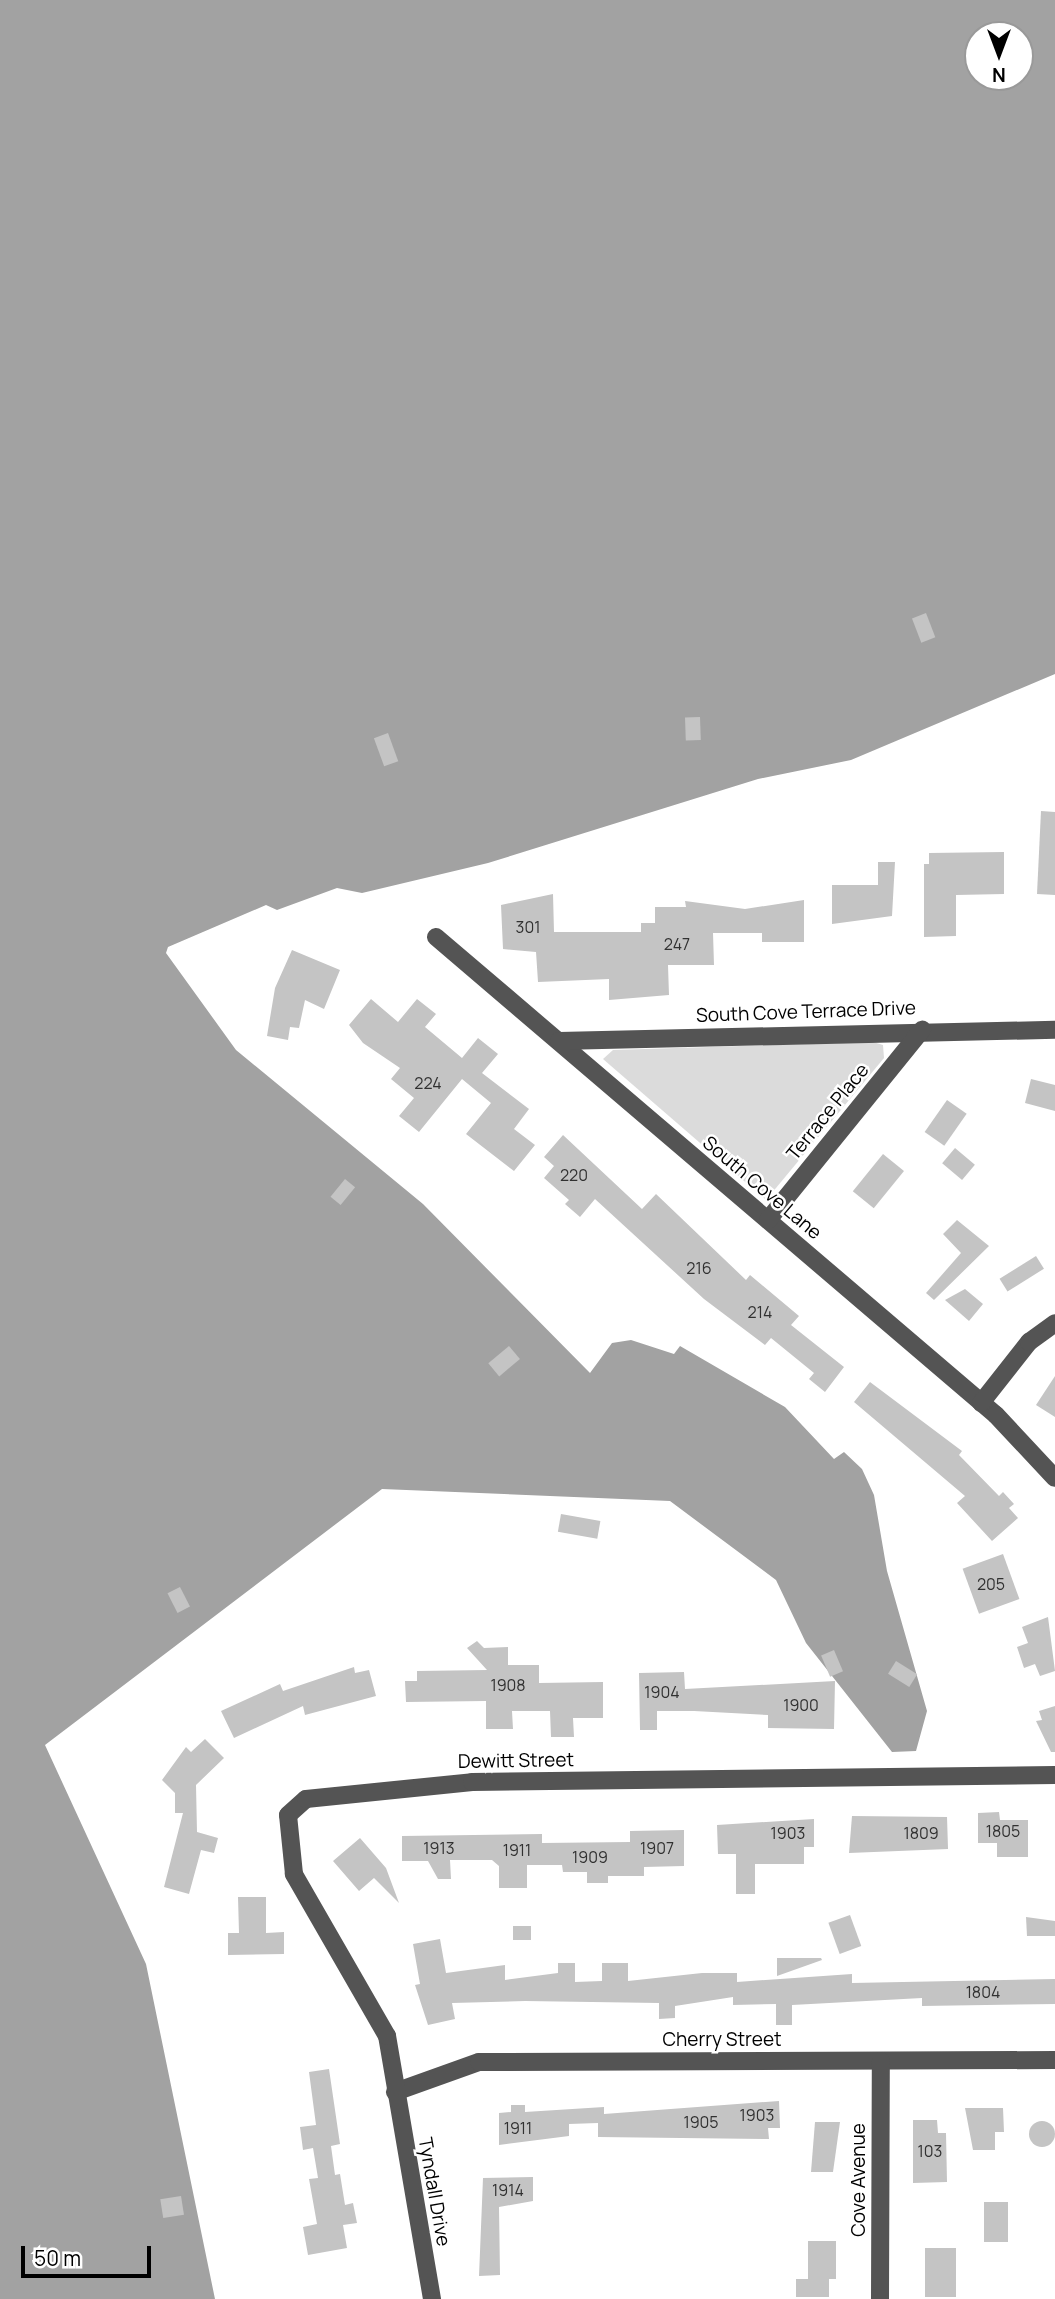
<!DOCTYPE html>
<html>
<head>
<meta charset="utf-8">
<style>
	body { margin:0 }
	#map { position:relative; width:1055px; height:2299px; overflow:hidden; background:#fff; font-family:Manrope,sans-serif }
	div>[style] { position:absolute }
	.green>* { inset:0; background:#dbdbdb }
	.water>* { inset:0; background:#a2a2a2 }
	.building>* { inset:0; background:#c4c4c4; transform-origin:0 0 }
	.round { border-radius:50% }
	.minor>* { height:18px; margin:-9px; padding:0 9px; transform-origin:9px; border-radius:9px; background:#545454 }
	span { translate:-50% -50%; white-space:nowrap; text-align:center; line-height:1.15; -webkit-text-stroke:5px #fff; paint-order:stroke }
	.number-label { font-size:16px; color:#313131 }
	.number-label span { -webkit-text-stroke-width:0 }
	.street-label { font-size:19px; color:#000 }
	.north { position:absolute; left:964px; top:21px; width:70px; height:70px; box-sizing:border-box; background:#fff; border:2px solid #999; border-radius:50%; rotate:180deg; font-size:19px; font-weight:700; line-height:28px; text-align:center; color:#000 }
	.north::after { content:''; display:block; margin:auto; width:24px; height:32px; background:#000; clip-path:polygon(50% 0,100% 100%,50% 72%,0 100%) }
	.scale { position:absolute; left:21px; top:2246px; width:130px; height:32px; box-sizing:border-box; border:4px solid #000; border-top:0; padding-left:9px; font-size:21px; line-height:24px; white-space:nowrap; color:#000; -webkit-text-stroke:5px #fff; paint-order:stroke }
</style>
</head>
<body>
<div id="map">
	<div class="green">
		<i style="clip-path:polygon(873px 1042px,883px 1045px,884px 1058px,766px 1200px,603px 1059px,613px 1050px)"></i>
	</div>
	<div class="water">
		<i style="clip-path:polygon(evenodd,0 0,1055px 0,1055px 674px,851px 760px,758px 779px,488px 863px,362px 893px,337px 888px,277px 910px,266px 905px,168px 947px,166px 953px,236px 1050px,423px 1204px,590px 1373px,612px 1343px,631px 1340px,674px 1354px,680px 1346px,785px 1407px,834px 1459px,844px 1452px,862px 1469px,874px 1495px,887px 1571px,927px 1711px,916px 1751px,892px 1752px,806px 1643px,776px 1580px,670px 1501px,382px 1489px,45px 1745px,146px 1964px,215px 2299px,0 2299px,0 0,978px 35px,1020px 35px,1020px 77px,978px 77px,978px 35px)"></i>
	</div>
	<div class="building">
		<i style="left:926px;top:613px;width:26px;height:15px;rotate:69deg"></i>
		<i style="left:700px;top:717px;width:23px;height:15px;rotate:88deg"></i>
		<i style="left:388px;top:733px;width:30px;height:15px;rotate:70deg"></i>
		<i style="clip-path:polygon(1041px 811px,1055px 812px,1055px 895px,1037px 894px)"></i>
		<i style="clip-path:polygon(1004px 852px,1004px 894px,956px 895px,956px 936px,924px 937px,924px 864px,929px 864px,929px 853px)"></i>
		<i style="clip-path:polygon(878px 862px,895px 862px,892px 916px,832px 924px,832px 885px,878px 885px)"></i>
		<i style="clip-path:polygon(553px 894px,554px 932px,641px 932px,641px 923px,655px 923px,655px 907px,686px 907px,685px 901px,745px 909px,804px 900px,804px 942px,762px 942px,762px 933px,713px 933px,714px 965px,668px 965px,669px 995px,609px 1000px,609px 979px,538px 982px,536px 952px,503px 949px,501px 905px)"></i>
		<i style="clip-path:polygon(292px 950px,340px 970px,324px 1009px,305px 1000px,299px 1028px,290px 1027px,288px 1040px,267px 1036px,275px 988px)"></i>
		<i style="clip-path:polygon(371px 999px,398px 1022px,417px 999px,436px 1014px,425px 1027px,462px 1058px,478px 1038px,498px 1054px,482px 1073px,529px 1109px,514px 1129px,535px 1145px,514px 1171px,466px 1134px,491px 1103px,462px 1079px,419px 1132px,399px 1116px,414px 1098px,391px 1079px,400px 1068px,363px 1043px,349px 1025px)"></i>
		<i style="clip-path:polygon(1031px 1079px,1055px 1085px,1055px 1111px,1025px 1103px)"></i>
		<i style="left:947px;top:1100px;width:24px;height:39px;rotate:35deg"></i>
		<i style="clip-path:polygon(563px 1135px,642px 1209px,656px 1194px,746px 1280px,750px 1275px,799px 1316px,791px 1325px,844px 1367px,825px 1392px,809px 1379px,814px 1373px,771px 1338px,765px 1345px,704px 1299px,595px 1199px,580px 1217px,565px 1204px,569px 1200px,544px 1178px,554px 1166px,544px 1157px)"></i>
		<i style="left:955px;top:1148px;width:26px;height:20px;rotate:40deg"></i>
		<i style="left:883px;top:1154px;width:27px;height:48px;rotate:39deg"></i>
		<i style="left:345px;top:1179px;width:13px;height:23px;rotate:39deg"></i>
		<i style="clip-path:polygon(957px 1220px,989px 1246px,934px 1300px,926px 1293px,961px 1253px,943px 1234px)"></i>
		<i style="left:1036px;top:1256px;width:15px;height:43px;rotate:58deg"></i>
		<i style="clip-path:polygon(965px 1289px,983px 1304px,969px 1321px,945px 1300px)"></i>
		<i style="left:509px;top:1346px;width:17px;height:27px;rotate:50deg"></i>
		<i style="clip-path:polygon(1055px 1376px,1055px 1417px,1036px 1405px)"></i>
		<i style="clip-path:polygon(870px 1382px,962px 1451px,959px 1455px,999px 1496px,1003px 1492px,1014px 1504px,1009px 1508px,1018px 1518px,992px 1541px,957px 1503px,965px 1496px,854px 1402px)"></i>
		<i style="left:561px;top:1514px;width:40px;height:18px;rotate:10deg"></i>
		<i style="left:1003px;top:1554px;width:48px;height:43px;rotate:70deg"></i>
		<i style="left:180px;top:1587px;width:22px;height:14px;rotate:63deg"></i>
		<i style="clip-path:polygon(1048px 1617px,1055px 1671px,1040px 1676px,1035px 1664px,1024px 1668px,1017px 1647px,1028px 1643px,1022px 1627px)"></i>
		<i style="clip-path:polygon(477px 1641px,484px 1648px,508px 1647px,508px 1665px,539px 1665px,539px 1683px,603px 1682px,603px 1718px,573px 1718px,574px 1737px,551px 1737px,550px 1711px,512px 1711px,513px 1729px,486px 1729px,486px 1701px,406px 1702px,405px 1681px,417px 1681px,417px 1671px,487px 1670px,467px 1648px)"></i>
		<i style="left:834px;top:1650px;width:23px;height:14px;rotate:67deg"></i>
		<i style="left:896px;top:1661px;width:25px;height:15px;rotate:32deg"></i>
		<i style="clip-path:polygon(354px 1667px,355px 1673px,369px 1670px,376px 1696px,305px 1715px,303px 1706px,234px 1738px,221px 1711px,280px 1684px,283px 1691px)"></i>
		<i style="clip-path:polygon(684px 1672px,685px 1689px,835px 1681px,834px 1729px,768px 1728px,768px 1715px,694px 1711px,657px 1711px,657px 1730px,640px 1730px,639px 1673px)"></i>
		<i style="clip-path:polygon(1055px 1706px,1055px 1752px,1051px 1752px,1036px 1721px,1042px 1720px,1039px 1711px)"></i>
		<i style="clip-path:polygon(205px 1739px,224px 1758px,196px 1785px,197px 1832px,218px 1838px,214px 1853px,201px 1850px,189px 1894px,164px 1887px,183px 1813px,175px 1813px,175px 1793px,162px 1780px,186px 1747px,191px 1752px)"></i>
		<i style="clip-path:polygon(999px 1812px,1000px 1820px,1028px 1820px,1028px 1857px,997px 1857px,997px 1843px,978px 1843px,978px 1813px)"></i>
		<i style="clip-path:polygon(852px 1816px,947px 1817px,948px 1849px,849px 1853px)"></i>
		<i style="clip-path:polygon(814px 1819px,814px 1847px,804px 1847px,804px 1864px,755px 1864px,755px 1894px,736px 1894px,736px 1854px,718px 1854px,717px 1825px)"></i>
		<i style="clip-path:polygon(684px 1830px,684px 1866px,644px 1867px,644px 1876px,608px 1876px,608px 1883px,587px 1883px,587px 1872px,563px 1872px,562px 1865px,527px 1865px,527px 1888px,499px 1888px,499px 1866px,492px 1860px,450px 1860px,451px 1879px,438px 1879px,428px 1861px,402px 1861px,402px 1836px,542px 1834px,542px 1843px,630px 1842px,630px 1831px)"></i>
		<i style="clip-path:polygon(360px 1838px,386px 1868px,399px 1903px,374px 1878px,359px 1891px,333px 1861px)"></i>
		<i style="clip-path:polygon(238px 1897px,266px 1897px,266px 1933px,284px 1932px,284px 1954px,228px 1955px,228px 1933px,239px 1933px)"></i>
		<i style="left:850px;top:1915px;width:33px;height:23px;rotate:70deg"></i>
		<i style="clip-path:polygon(1026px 1917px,1055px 1921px,1055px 1936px,1027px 1936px)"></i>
		<i style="left:513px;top:1926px;width:18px;height:14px"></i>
		<i style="clip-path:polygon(440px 1939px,446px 1973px,505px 1965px,505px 1980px,558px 1973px,558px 1963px,575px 1963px,575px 1982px,602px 1981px,602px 1963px,628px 1963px,628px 1981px,702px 1973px,737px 1973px,737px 1982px,852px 1974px,852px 1983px,1055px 1979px,1055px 2004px,922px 2006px,922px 1998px,792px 2005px,792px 2025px,776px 2025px,776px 2004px,733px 2005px,733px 1997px,675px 2006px,675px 2018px,659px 2019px,659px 2003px,525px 2001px,452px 2003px,455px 2019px,428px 2025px,415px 1985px,420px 1984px,413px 1944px)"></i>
		<i style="clip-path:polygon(777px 1958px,821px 1958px,822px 1960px,777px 1976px)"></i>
		<i style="clip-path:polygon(329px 2069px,340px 2144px,331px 2146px,335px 2175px,340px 2174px,345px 2205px,353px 2203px,357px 2223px,343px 2225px,347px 2248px,308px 2255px,303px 2227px,317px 2224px,309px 2179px,318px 2178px,313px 2148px,303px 2150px,300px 2127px,316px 2125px,309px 2072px)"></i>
		<i style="clip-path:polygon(779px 2101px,780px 2128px,768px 2128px,769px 2139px,598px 2137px,598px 2123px,569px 2124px,569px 2136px,499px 2145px,499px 2113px,511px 2112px,511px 2105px,525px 2105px,525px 2112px,604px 2107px,604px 2114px)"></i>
		<i style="clip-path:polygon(965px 2108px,1003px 2108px,1004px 2132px,995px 2132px,995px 2150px,973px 2150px)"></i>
		<i style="clip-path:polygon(913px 2120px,937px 2120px,938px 2133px,946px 2133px,947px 2182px,913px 2183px)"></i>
		<i class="round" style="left:1029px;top:2121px;width:26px;height:26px"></i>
		<i style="clip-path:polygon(815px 2122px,840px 2122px,833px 2172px,811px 2172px)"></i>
		<i style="clip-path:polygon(533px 2177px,533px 2201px,499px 2207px,500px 2275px,479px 2276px,483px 2178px)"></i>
		<i style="left:181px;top:2196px;width:19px;height:21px;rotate:81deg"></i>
		<i style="left:984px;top:2202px;width:24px;height:40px"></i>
		<i style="clip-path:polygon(808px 2241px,836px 2241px,836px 2279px,829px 2279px,829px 2297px,796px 2297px,796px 2279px,808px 2279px)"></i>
		<i style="left:925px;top:2248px;width:31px;height:49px"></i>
	</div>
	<div class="minor">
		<i style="left:436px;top:937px;width:736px;rotate:40.48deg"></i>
		<i style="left:996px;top:1415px;width:86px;rotate:46.9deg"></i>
		<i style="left:559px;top:1041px;width:496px;rotate:-1.3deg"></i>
		<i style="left:768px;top:1220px;width:245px;rotate:-51deg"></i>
		<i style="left:981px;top:1403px;width:78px;rotate:-51.8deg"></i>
		<i style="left:1029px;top:1342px;width:32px;rotate:-36deg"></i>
		<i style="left:395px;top:2092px;width:89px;rotate:-19.7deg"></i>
		<i style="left:479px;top:2062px;width:576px;rotate:-0.2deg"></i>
		<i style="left:432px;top:2299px;width:267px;rotate:-99.7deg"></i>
		<i style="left:387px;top:2036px;width:187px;rotate:-119.9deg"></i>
		<i style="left:294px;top:1874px;width:59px;rotate:-95.8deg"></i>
		<i style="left:288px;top:1815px;width:24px;rotate:-42deg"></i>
		<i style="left:306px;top:1799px;width:167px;rotate:-5.8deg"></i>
		<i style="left:472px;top:1782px;width:583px;rotate:-0.69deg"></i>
		<i style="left:880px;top:2299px;width:238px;rotate:-89.8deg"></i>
	</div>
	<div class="number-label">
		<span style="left:528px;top:927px">301</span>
		<span style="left:677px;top:944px">247</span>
		<span style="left:428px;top:1083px">224</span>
		<span style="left:574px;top:1175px">220</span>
		<span style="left:699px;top:1268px">216</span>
		<span style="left:760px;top:1312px">214</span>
		<span style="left:991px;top:1584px">205</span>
		<span style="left:508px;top:1685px">1908</span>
		<span style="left:662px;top:1692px">1904</span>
		<span style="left:801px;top:1705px">1900</span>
		<span style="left:1003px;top:1831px">1805</span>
		<span style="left:788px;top:1833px">1903</span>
		<span style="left:921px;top:1833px">1809</span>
		<span style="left:439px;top:1848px">1913</span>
		<span style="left:657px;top:1848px">1907</span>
		<span style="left:517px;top:1850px">1911</span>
		<span style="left:590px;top:1857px">1909</span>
		<span style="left:983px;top:1992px">1804</span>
		<span style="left:757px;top:2115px">1903</span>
		<span style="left:701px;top:2122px">1905</span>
		<span style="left:518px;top:2128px">1911</span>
		<span style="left:930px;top:2151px">103</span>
		<span style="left:508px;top:2190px">1914</span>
	</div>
	<div class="street-label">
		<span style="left:806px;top:1012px;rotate:-2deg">South Cove Terrace Drive</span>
		<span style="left:828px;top:1112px;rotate:-51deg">Terrace Place</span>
		<span style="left:762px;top:1188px;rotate:40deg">South Cove Lane</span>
		<span style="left:516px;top:1761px;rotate:-1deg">Dewitt Street</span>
		<span style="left:722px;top:2040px">Cherry Street</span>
		<span style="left:859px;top:2180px;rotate:-90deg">Cove Avenue</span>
		<span style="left:434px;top:2192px;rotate:80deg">Tyndall Drive</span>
	</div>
	<div class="north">N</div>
	<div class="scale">50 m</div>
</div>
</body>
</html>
